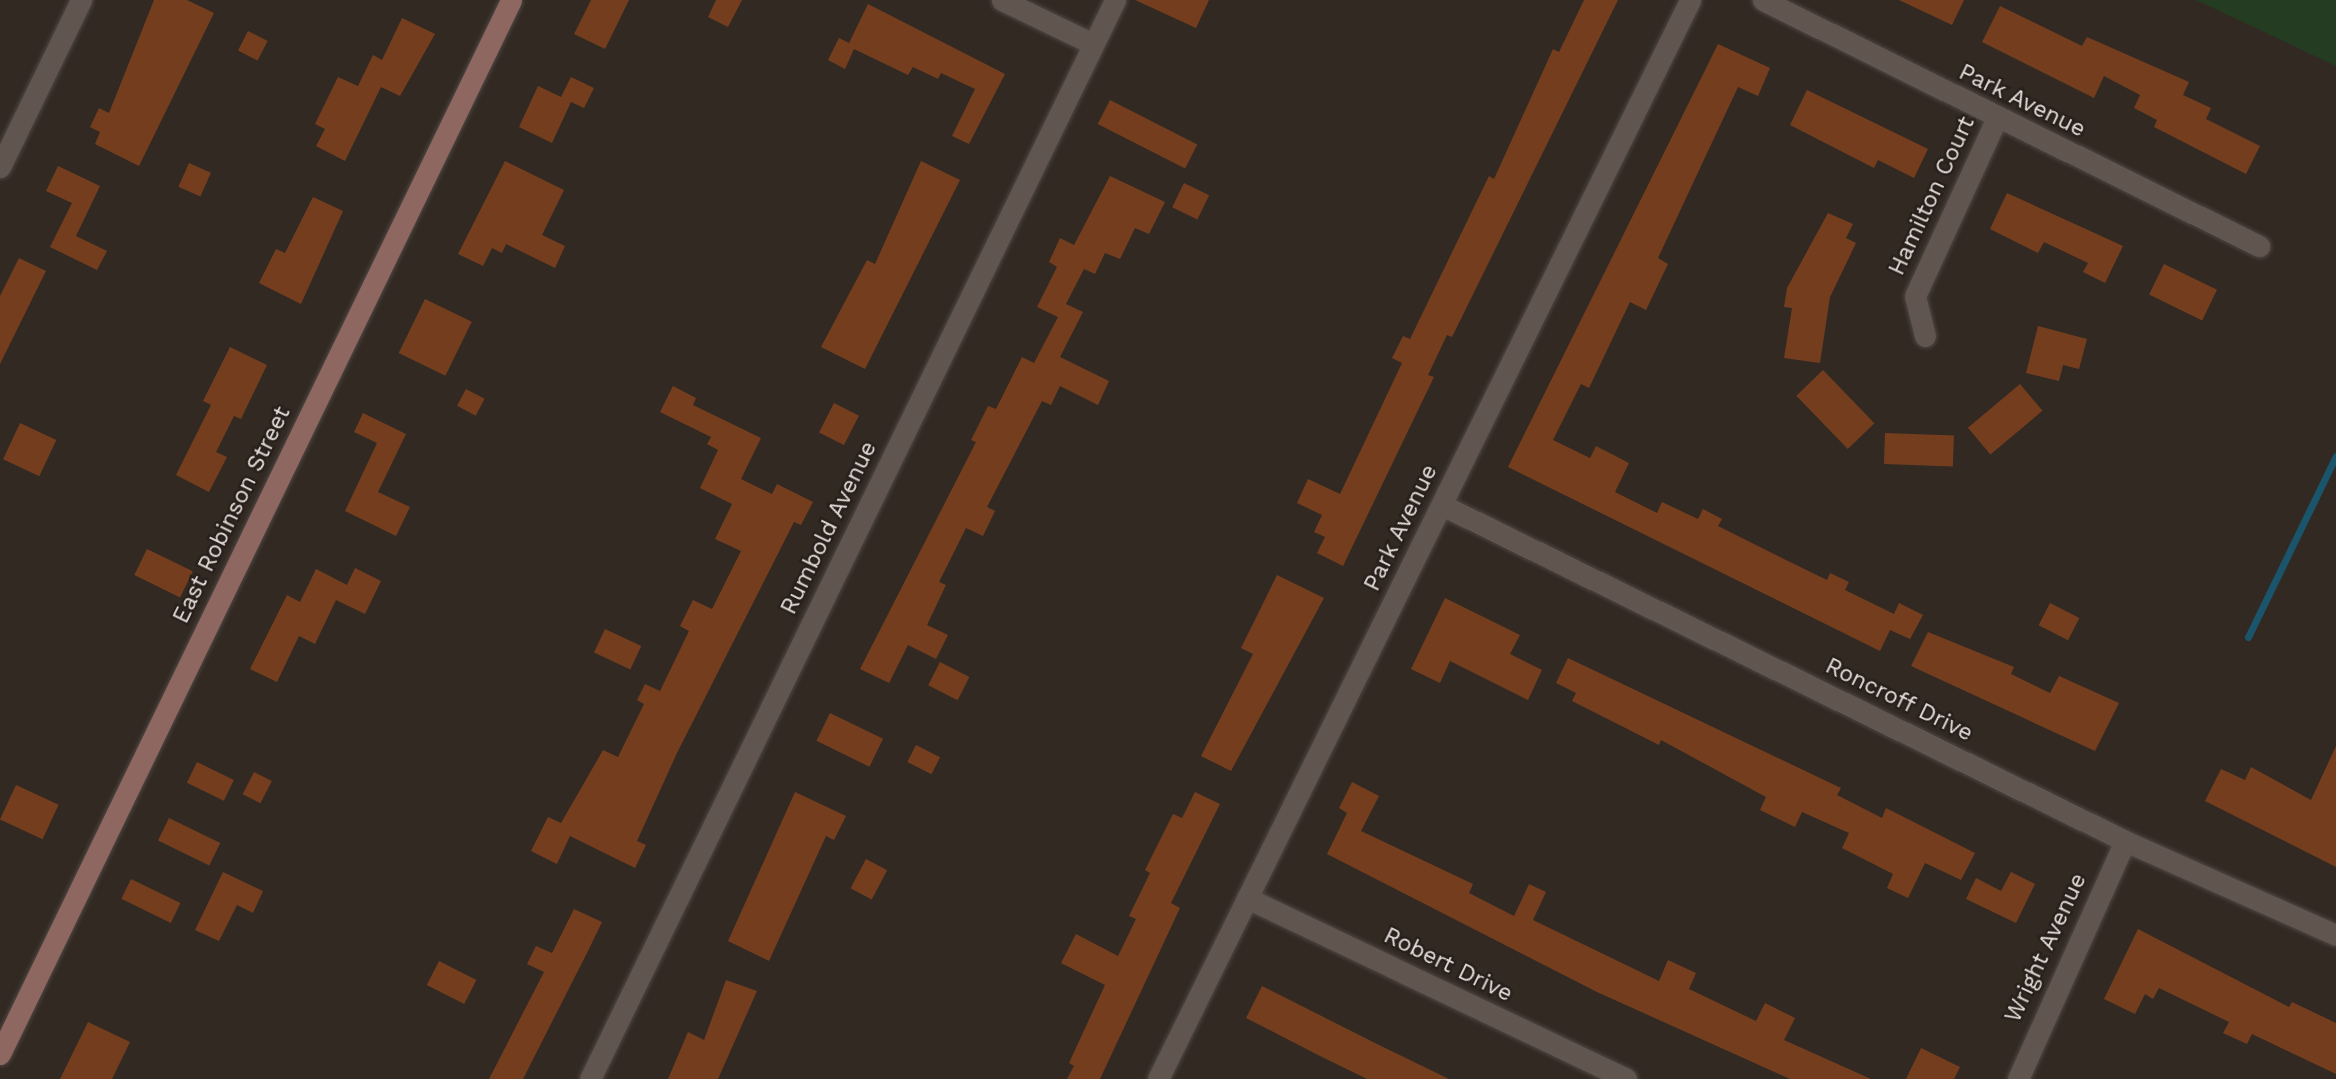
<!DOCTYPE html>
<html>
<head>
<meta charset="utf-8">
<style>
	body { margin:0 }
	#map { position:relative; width:2336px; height:1079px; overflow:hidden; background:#322923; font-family:"Work Sans",sans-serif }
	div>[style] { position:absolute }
	.green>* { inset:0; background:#243c22 }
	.stream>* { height:7px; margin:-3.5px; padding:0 3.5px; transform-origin:3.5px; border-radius:3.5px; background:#1a556c }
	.building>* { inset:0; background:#743e1e; transform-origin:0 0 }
	.roads { filter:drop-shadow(0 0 2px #4f4642) drop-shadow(0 0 2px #4f4642) }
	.street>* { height:21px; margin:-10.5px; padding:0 10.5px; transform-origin:10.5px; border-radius:10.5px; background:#60554f }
	.secondary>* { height:21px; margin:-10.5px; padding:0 10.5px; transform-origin:10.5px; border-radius:10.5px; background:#8e6860 }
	span { translate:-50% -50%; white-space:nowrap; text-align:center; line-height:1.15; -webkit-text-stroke:5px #281f1a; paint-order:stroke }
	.street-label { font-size:23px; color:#e4deda }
</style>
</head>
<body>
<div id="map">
	<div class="green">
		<i style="clip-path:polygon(2196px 0,2336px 0,2336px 66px)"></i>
	</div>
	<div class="stream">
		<i style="left:2248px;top:637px;width:201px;rotate:-64.1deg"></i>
	</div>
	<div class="building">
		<i style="clip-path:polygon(154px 0,187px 0,214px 13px,139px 166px,95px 144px,100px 132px,90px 127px,99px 108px,109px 113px)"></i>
		<i style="clip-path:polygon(591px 0,629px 0,605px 49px,574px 34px)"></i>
		<i style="clip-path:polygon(716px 0,742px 0,728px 27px,708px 17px)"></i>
		<i style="clip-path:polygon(1135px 0,1209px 0,1196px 28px)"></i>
		<i style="clip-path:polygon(1584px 0,1618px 0,1452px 337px,1447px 335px,1428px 375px,1434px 377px,1343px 566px,1317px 553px,1325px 537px,1314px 532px,1322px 515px,1297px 503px,1308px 479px,1340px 494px,1402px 363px,1392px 358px,1403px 336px,1410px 339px,1489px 176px,1494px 179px,1553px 49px,1559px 52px)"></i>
		<i style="clip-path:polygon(1899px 0,1964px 0,1952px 25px)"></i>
		<i style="clip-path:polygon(868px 4px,1005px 74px,969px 144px,952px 136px,975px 89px,941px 73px,938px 79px,913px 67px,908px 75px,854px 49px,845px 69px,828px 60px,839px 38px,849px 43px)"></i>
		<i style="clip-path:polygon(2000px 6px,2082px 46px,2087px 37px,2189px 82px,2183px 95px,2211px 108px,2206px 119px,2260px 146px,2246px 174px,2154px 127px,2157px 120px,2134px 108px,2140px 95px,2104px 76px,2094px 98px,1982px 42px)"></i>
		<i style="clip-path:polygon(402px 18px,435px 34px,400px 96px,381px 87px,345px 161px,316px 146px,325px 129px,315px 124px,338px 77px,358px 86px,373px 55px,382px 60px)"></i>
		<i style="left:248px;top:31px;width:22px;height:22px;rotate:27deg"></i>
		<i style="clip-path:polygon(1718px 44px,1770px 68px,1758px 96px,1738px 87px,1658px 258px,1668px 264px,1646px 310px,1630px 302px,1589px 388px,1581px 384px,1553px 440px,1590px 458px,1596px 446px,1629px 463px,1615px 492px,1657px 513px,1662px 502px,1698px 519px,1703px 509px,1722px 519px,1718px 526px,1788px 561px,1827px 580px,1830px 573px,1849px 582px,1845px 590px,1894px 614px,1899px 603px,1923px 615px,1910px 639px,1890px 630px,1880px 651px,1508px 467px)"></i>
		<i style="clip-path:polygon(571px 77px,594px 88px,584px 108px,571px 102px,552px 143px,519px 127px,538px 86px,561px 97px)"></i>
		<i style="clip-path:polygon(1807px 90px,1928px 149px,1914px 178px,1878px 160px,1874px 168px,1790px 125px)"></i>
		<i style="left:1110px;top:100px;width:98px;height:27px;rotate:27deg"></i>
		<i style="clip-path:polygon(505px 161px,564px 190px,542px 235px,565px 246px,555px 268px,506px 244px,502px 253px,492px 248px,483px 266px,458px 254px)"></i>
		<i style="clip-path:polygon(921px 161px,960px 180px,865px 369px,821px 347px,867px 260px,875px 264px)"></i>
		<i style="left:189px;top:163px;width:24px;height:26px;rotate:24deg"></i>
		<i style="clip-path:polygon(58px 166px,100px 186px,76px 236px,107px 251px,97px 270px,50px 247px,72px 203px,46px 191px)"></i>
		<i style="clip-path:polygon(1110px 176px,1165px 202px,1149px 234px,1135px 228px,1120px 259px,1105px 253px,1095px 274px,1084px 269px,1066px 304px,1083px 312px,1060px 357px,1109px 381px,1098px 405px,1060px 386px,1051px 405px,1042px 401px,987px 507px,995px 511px,983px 536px,966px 528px,939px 582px,946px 585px,927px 625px,948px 635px,936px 659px,908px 645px,889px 683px,860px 669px,976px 442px,971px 440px,988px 406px,996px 409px,1022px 357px,1034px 363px,1058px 317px,1037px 307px,1057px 267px,1049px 262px,1060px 238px,1074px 245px)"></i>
		<i style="left:1184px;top:183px;width:28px;height:27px;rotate:26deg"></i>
		<i style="clip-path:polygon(2007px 193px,2123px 246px,2105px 283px,2083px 272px,2088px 263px,2044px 242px,2038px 253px,1990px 229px)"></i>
		<i style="clip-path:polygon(313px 197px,343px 211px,301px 304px,259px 283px,276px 249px,285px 253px)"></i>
		<i style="clip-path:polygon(1828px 213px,1853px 224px,1846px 238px,1856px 243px,1830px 297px,1820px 363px,1784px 358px,1792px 308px,1784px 307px,1787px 288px)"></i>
		<i style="clip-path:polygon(19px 258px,46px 271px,0 364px,0 296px)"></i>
		<i style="left:2164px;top:264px;width:59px;height:34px;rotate:26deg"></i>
		<i style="left:425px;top:299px;width:52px;height:60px;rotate:26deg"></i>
		<i style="clip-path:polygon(2038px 326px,2087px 339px,2079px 369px,2063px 365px,2059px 381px,2026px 373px)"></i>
		<i style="clip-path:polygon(230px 347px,267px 365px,241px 419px,234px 416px,216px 452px,227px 457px,209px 492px,176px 475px,211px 405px,203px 401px)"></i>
		<i style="left:1823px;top:370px;width:74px;height:37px;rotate:46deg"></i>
		<i style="left:2020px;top:384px;width:35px;height:68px;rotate:50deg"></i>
		<i style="clip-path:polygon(673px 386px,696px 398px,693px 405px,761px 438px,741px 479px,772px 494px,777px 484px,813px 502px,801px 525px,794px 522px,677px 753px,637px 841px,646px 845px,635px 868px,570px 836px,557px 864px,531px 851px,548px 817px,561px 823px,603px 750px,618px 757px,644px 704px,637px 700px,645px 684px,660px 691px,689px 631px,680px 626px,693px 600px,712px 609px,741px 551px,715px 539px,732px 504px,700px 488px,718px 450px,707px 444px,711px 437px,660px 412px)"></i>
		<i style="left:466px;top:389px;width:21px;height:19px;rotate:28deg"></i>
		<i style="left:834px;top:403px;width:28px;height:33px;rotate:27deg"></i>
		<i style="clip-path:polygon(363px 413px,406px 434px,378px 492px,410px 507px,396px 536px,345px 511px,377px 443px,354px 432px)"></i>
		<i style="left:20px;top:423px;width:40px;height:40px;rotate:25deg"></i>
		<i style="left:1885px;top:433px;width:69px;height:31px;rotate:2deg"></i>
		<i style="left:147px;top:549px;width:51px;height:29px;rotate:26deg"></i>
		<i style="clip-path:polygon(355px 568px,381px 581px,365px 614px,336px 600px,315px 644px,299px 636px,277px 682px,250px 669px,287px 595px,300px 602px,316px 569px,347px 585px)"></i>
		<i style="clip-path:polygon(1277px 575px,1324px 598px,1231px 771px,1201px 756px,1253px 654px,1241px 648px)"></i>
		<i style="clip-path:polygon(1445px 598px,1520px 635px,1510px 654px,1542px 670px,1528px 700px,1450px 661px,1440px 683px,1411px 669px)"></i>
		<i style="left:2050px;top:603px;width:33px;height:25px;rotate:27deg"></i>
		<i style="left:605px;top:629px;width:40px;height:26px;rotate:25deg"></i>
		<i style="clip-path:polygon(1928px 632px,2014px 667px,2011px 674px,2050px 693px,2059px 676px,2119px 703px,2095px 751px,1911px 666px)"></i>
		<i style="clip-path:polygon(1568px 658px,1841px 788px,1837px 795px,1882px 818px,1886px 808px,1975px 853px,1961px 880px,1925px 863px,1908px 898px,1887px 888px,1893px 874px,1842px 848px,1849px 833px,1802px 812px,1795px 827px,1760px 810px,1766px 797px,1661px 740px,1659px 745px,1572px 701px,1576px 693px,1556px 683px)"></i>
		<i style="left:940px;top:662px;width:33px;height:26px;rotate:27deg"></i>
		<i style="left:830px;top:713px;width:59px;height:31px;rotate:26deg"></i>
		<i style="left:916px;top:745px;width:27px;height:19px;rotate:27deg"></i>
		<i style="clip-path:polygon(2336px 746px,2336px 867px,2205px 801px,2221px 769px,2245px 780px,2251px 767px,2311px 800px)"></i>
		<i style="left:197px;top:762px;width:41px;height:23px;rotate:26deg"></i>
		<i style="left:254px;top:772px;width:20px;height:25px;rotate:27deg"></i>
		<i style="clip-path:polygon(1352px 782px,1379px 796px,1361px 831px,1473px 884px,1469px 893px,1514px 916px,1529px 884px,1546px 892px,1533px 920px,1659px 981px,1668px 960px,1696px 973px,1689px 989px,1756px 1021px,1765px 1003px,1795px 1018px,1784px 1040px,1871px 1079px,1790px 1079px,1597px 992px,1327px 854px,1347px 813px,1339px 808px)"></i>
		<i style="left:16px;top:785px;width:47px;height:38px;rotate:25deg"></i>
		<i style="clip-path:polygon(795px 792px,846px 816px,834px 840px,826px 836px,769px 961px,728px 941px)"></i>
		<i style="clip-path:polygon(1195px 792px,1220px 804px,1171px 903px,1180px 908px,1100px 1079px,1067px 1079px,1074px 1066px,1069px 1063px,1105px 985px,1061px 963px,1076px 934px,1118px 956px,1136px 919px,1129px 916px,1150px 873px,1145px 870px,1173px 814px,1182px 818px)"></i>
		<i style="left:169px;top:818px;width:57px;height:25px;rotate:26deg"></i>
		<i style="left:866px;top:859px;width:24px;height:33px;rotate:28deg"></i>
		<i style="clip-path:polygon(223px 872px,263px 891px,253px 913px,237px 905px,219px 941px,195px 930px)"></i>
		<i style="clip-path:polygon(2011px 872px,2035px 884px,2016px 923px,1966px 899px,1976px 878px,2001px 891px)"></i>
		<i style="left:131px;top:879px;width:55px;height:22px;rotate:26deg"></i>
		<i style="clip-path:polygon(574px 909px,602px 922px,588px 951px,523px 1079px,489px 1079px,544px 972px,527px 964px,536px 946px,552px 953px)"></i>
		<i style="clip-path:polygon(2138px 929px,2289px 1007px,2292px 1002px,2336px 1023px,2336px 1074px,2252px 1034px,2247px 1044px,2223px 1033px,2229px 1022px,2159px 988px,2153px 999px,2145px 994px,2135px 1014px,2104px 999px)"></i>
		<i style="left:439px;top:961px;width:42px;height:27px;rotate:27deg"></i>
		<i style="clip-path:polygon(726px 980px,757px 991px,718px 1079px,668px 1079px,688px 1032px,704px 1040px)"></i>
		<i style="clip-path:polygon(1262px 986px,1379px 1045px,1449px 1079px,1367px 1079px,1318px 1055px,1246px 1018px)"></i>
		<i style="clip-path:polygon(88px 1022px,130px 1042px,112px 1079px,60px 1079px)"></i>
		<i style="clip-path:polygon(1921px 1048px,1960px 1067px,1954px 1079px,1906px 1079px)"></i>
	</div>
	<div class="roads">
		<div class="street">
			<i style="left:1002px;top:0;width:101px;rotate:25.8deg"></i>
			<i style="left:1763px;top:0;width:554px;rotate:26.38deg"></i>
			<i style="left:0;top:167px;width:186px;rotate:-64.1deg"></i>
			<i style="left:1925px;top:336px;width:41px;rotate:-104deg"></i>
			<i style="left:1915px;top:296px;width:196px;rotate:-65.3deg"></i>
			<i style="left:1442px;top:505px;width:761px;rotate:26.19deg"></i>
			<i style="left:2125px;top:841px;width:231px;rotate:24deg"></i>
			<i style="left:1247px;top:898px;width:420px;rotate:25.5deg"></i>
			<i style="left:590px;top:1079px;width:1200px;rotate:-64.05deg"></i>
			<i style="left:1158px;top:1079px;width:1203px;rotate:-63.75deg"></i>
			<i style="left:2018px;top:1079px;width:261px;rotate:-65.8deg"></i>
		</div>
		<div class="secondary">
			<i style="left:0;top:1054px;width:1171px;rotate:-64.13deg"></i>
		</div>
	</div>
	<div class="street-label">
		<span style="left:2022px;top:101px;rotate:26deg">Park Avenue</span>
		<span style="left:1932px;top:196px;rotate:-65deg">Hamilton Court</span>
		<span style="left:232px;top:515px;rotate:-64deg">East Robinson Street</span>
		<span style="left:829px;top:528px;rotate:-64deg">Rumbold Avenue</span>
		<span style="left:1401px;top:528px;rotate:-64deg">Park Avenue</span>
		<span style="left:1899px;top:700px;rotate:26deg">Roncroff Drive</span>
		<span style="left:2046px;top:948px;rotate:-65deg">Wright Avenue</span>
		<span style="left:1448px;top:965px;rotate:26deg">Robert Drive</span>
	</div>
</div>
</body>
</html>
